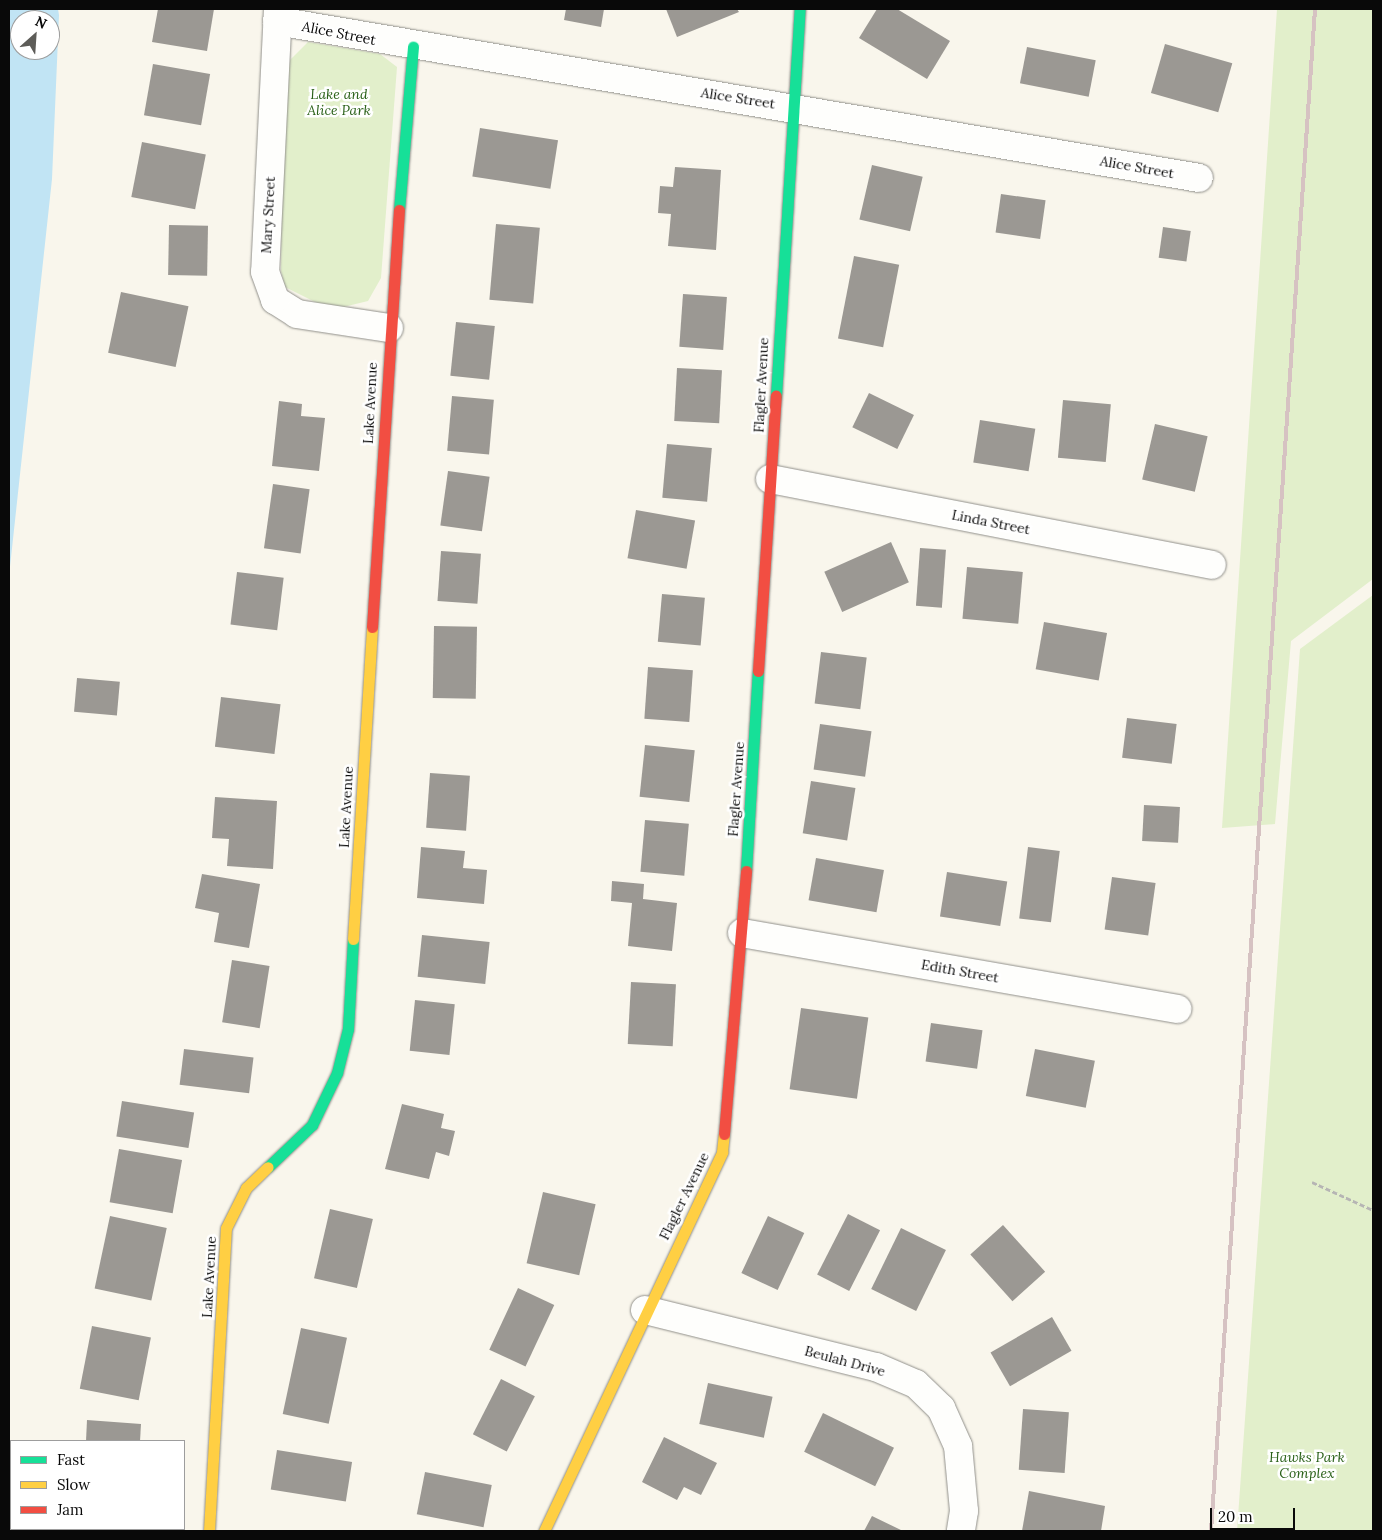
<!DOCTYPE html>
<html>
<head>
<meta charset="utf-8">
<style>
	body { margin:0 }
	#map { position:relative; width:1382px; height:1540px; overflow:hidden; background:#f9f6ec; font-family:Lora,serif }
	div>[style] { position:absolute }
	.green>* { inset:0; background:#e2efcb }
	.water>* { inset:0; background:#c1e4f4 }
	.building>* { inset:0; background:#9b9893; transform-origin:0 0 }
	.path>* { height:3px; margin-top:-1.5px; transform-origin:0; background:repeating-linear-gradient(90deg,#b6b5b4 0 5px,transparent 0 7.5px) }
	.roads { filter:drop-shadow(0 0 1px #91908b) drop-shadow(0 0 1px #91908b) }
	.street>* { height:28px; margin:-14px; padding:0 14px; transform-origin:14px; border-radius:14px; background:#fefefc }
	.fast>* { height:11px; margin:-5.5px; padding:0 5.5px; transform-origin:5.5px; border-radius:5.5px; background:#16e098 }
	.slow>* { height:11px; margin:-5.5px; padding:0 5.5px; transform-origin:5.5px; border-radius:5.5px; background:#ffcf43 }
	.jam>* { height:11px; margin:-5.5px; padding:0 5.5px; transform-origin:5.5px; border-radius:5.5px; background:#f24e42 }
	.rail>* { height:4px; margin:-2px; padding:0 2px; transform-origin:2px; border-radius:2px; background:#d6c2c2 }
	span { translate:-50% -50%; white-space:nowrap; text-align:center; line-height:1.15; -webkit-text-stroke:5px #fff; paint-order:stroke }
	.street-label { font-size:14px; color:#090909 }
	.park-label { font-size:14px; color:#2a6119; font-style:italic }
	.frame { position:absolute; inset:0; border:10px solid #090909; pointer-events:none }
	.legend { position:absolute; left:10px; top:1440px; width:175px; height:90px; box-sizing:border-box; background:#fff; border:1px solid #9d9d9d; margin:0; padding:6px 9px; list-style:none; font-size:15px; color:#090909 }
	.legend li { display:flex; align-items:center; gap:10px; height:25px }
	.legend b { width:25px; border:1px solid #9d9d9d }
	.north { position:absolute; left:10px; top:10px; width:50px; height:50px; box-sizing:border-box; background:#fff; border:1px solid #9d9d9d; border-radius:50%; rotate:26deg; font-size:14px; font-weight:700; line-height:20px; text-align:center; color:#090909 }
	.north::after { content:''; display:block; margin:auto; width:18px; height:22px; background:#5d5c58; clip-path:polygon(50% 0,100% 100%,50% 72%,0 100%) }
	.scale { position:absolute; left:1210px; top:1508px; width:85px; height:22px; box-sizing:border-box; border:2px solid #090909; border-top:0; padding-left:6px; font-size:15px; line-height:18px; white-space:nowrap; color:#090909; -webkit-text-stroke:4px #fff; paint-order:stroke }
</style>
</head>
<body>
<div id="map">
	<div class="green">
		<i style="clip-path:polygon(1277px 9px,1373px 9px,1373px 579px,1291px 641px,1275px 824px,1222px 828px)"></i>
		<i style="clip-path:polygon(308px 42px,380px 54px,397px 67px,381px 278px,368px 301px,331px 310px,285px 287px,281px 271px,283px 92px,290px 60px)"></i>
		<i style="clip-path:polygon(1373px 595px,1373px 1531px,1237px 1531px,1300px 649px)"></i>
	</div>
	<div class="water">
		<i style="clip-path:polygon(evenodd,9px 9px,58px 9px,59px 15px,52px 179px,9px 576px,9px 9px,20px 20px,50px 20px,50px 50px,20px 50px,20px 20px)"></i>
	</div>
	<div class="building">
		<i style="clip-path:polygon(158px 9px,214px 9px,207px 51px,152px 42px)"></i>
		<i style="clip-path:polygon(566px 9px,604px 9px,601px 27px,564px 20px)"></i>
		<i style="clip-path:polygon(666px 9px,737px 9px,739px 12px,677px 37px)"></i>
		<i style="clip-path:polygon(877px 9px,897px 9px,950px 41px,927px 79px,859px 38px)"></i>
		<i style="left:1165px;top:44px;width:70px;height:51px;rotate:16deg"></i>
		<i style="left:1027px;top:47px;width:70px;height:37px;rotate:11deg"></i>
		<i style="left:153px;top:64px;width:58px;height:52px;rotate:10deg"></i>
		<i style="left:480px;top:128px;width:79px;height:49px;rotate:9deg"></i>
		<i style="left:142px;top:142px;width:65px;height:56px;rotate:11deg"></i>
		<i style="left:872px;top:165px;width:52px;height:56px;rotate:13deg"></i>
		<i style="clip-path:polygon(675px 167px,721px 170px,716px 250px,668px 246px,671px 214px,658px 213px,660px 186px,673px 187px)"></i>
		<i style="left:1001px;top:194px;width:45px;height:39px;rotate:8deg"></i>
		<i style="left:496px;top:224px;width:44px;height:76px;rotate:5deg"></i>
		<i style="left:169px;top:225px;width:39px;height:50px;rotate:1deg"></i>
		<i style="left:1163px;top:227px;width:28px;height:31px;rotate:8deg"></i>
		<i style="left:854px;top:256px;width:46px;height:84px;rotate:11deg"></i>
		<i style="left:121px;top:292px;width:69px;height:62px;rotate:12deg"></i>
		<i style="left:683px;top:294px;width:44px;height:53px;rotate:4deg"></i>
		<i style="left:456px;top:322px;width:39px;height:54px;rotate:6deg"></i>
		<i style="left:677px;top:368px;width:45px;height:53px;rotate:3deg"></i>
		<i style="left:869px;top:393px;width:50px;height:38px;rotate:26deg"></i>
		<i style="left:452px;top:396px;width:42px;height:55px;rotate:5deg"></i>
		<i style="left:1063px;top:400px;width:48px;height:58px;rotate:5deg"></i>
		<i style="clip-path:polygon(279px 401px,302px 404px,301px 416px,325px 418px,319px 471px,272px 466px)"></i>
		<i style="left:980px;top:420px;width:56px;height:43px;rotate:9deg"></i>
		<i style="left:1155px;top:424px;width:54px;height:57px;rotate:13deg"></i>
		<i style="left:667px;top:444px;width:45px;height:54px;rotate:5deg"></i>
		<i style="left:448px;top:471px;width:42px;height:55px;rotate:8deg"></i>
		<i style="left:273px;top:484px;width:37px;height:65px;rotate:8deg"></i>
		<i style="left:636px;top:510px;width:60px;height:49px;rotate:10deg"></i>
		<i style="left:891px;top:542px;width:44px;height:73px;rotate:66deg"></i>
		<i style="left:920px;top:548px;width:26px;height:58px;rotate:4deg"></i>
		<i style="left:441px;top:551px;width:40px;height:50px;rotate:4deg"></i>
		<i style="left:967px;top:567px;width:56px;height:52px;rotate:5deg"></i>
		<i style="left:237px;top:572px;width:47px;height:53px;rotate:7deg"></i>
		<i style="left:662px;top:594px;width:43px;height:48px;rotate:5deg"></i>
		<i style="left:1044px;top:622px;width:64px;height:48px;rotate:10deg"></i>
		<i style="left:434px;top:626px;width:43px;height:72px;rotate:1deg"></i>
		<i style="left:821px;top:652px;width:46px;height:52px;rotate:7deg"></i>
		<i style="left:648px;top:667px;width:45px;height:52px;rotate:4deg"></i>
		<i style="left:77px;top:678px;width:43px;height:34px;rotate:5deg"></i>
		<i style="left:221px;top:697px;width:60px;height:50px;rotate:7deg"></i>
		<i style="left:1127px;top:718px;width:50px;height:40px;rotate:7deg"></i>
		<i style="left:820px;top:724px;width:52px;height:46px;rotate:8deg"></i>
		<i style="left:645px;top:745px;width:50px;height:52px;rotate:6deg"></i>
		<i style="left:430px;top:773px;width:40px;height:55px;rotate:4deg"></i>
		<i style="left:811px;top:781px;width:45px;height:53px;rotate:9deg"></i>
		<i style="clip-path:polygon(215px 797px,277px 801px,273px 869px,227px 866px,229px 839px,212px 838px)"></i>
		<i style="left:1144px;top:805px;width:36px;height:36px;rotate:3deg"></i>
		<i style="left:645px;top:820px;width:44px;height:52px;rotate:5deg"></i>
		<i style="clip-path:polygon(421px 847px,465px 851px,463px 868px,487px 870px,484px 904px,417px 898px)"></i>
		<i style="left:1028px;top:847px;width:32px;height:72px;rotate:7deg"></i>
		<i style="left:816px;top:858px;width:69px;height:43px;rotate:10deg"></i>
		<i style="left:947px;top:872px;width:61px;height:45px;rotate:9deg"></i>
		<i style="clip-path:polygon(202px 874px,260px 884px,249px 948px,214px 942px,219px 913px,195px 908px)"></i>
		<i style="left:1112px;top:877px;width:44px;height:53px;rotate:8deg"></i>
		<i style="clip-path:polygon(612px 881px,644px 884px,643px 899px,677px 903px,672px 951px,628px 946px,632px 903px,611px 901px)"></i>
		<i style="left:422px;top:935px;width:68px;height:42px;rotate:6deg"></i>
		<i style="left:232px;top:960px;width:38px;height:63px;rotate:9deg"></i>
		<i style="left:631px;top:982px;width:45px;height:62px;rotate:3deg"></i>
		<i style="left:415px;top:1000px;width:40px;height:51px;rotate:6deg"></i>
		<i style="left:801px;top:1008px;width:68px;height:82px;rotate:8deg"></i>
		<i style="left:931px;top:1023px;width:52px;height:39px;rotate:8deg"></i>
		<i style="left:184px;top:1049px;width:70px;height:36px;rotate:7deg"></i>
		<i style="left:1035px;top:1049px;width:61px;height:48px;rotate:11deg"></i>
		<i style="left:122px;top:1101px;width:73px;height:36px;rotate:9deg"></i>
		<i style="clip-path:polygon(402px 1104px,444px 1114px,441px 1128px,455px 1131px,449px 1156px,436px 1152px,429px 1179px,385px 1169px)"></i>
		<i style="left:119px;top:1149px;width:64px;height:54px;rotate:10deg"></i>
		<i style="left:543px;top:1192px;width:54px;height:73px;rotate:13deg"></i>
		<i style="left:330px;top:1209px;width:44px;height:71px;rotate:13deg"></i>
		<i style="left:848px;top:1214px;width:36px;height:68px;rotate:27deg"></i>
		<i style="left:110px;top:1216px;width:58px;height:74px;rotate:12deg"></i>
		<i style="left:768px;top:1216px;width:40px;height:63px;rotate:25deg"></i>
		<i style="left:1003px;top:1225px;width:63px;height:44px;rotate:48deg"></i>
		<i style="left:901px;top:1228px;width:50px;height:68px;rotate:26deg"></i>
		<i style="left:518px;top:1288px;width:40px;height:68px;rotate:25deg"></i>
		<i style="left:1052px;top:1317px;width:39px;height:71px;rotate:60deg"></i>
		<i style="left:92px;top:1326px;width:60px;height:64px;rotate:11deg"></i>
		<i style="left:301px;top:1328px;width:47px;height:88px;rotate:12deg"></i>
		<i style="left:501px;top:1379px;width:38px;height:62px;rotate:27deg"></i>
		<i style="left:708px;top:1383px;width:66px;height:42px;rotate:12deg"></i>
		<i style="left:1023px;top:1409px;width:46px;height:61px;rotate:4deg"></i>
		<i style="left:823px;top:1413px;width:79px;height:43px;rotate:26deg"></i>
		<i style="clip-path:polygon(87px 1420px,141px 1424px,140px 1441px,86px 1441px)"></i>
		<i style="clip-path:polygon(664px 1437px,717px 1463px,701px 1495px,684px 1487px,677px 1500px,642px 1482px)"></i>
		<i style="left:277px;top:1450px;width:76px;height:40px;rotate:9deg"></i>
		<i style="left:425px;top:1472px;width:68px;height:43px;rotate:11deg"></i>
		<i style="clip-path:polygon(1029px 1491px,1105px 1506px,1101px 1531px,1022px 1531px)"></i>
		<i style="clip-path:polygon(872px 1516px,903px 1531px,864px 1531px)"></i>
	</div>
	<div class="path">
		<i style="left:1312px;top:1182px;width:67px;rotate:24.7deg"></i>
	</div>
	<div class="roads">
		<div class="street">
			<i style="left:278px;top:9px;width:263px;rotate:92.8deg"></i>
			<i style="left:265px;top:272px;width:30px;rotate:70deg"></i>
			<i style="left:275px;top:300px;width:26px;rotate:32deg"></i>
			<i style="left:297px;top:314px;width:93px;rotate:8.7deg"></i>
			<i style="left:277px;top:21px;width:935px;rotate:9.66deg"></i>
			<i style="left:770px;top:479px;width:450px;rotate:11deg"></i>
			<i style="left:742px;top:933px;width:442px;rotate:9.9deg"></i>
			<i style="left:645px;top:1310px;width:238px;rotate:13.9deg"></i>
			<i style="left:876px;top:1367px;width:43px;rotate:23deg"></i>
			<i style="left:916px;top:1384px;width:35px;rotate:44deg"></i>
			<i style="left:941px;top:1408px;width:42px;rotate:65.9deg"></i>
			<i style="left:958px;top:1446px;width:65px;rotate:84.7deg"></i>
			<i style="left:964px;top:1511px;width:20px;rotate:99deg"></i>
		</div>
		<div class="fast">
			<i style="left:399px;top:210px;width:164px;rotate:-85.1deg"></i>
			<i style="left:776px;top:396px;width:388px;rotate:-86.5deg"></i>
			<i style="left:746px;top:871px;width:200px;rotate:-86.6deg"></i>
			<i style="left:268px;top:1167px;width:61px;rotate:-43.7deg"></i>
			<i style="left:312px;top:1125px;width:58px;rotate:-64.3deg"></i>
			<i style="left:337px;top:1073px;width:45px;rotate:-76deg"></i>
			<i style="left:348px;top:1029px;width:90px;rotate:-86.8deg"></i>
		</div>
		<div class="slow">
			<i style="left:353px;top:939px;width:313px;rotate:-86.5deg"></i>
			<i style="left:209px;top:1531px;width:303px;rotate:-86.8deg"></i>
			<i style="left:226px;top:1228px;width:45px;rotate:-63.4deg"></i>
			<i style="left:246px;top:1188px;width:30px;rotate:-44deg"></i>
			<i style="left:544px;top:1531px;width:419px;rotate:-64.8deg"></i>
			<i style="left:722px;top:1152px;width:18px;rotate:-84deg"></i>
		</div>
		<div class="jam">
			<i style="left:372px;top:627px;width:418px;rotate:-86.3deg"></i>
			<i style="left:758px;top:671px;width:276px;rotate:-86.3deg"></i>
			<i style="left:724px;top:1134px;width:264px;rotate:-85.2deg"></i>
		</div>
	</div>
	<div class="rail">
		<i style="left:1211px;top:1531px;width:1526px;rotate:-86.09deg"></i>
	</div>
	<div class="street-label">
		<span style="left:339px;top:33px;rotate:11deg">Alice Street</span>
		<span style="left:738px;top:98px;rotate:9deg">Alice Street</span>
		<span style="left:1137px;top:167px;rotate:10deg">Alice Street</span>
		<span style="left:268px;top:215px;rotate:-87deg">Mary Street</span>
		<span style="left:761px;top:385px;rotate:-87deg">Flagler Avenue</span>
		<span style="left:370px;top:403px;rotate:-87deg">Lake Avenue</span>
		<span style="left:991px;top:522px;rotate:11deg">Linda Street</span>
		<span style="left:736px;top:789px;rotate:-86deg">Flagler Avenue</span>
		<span style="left:346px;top:807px;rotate:-87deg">Lake Avenue</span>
		<span style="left:960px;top:971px;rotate:10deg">Edith Street</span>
		<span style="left:684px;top:1196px;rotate:-64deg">Flagler Avenue</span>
		<span style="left:209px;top:1277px;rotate:-87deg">Lake Avenue</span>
		<span style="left:845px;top:1361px;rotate:15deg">Beulah Drive</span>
	</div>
	<div class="park-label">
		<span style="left:339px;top:102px">Lake and<br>Alice Park</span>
		<span style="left:1307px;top:1465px">Hawks Park<br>Complex</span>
	</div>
	<div class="frame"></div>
	<ul class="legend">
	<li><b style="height:6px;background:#16e098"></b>Fast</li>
	<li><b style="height:6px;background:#ffcf43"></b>Slow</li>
	<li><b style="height:6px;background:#f24e42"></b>Jam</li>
	</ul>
	<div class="north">N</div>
	<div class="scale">20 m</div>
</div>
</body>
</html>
